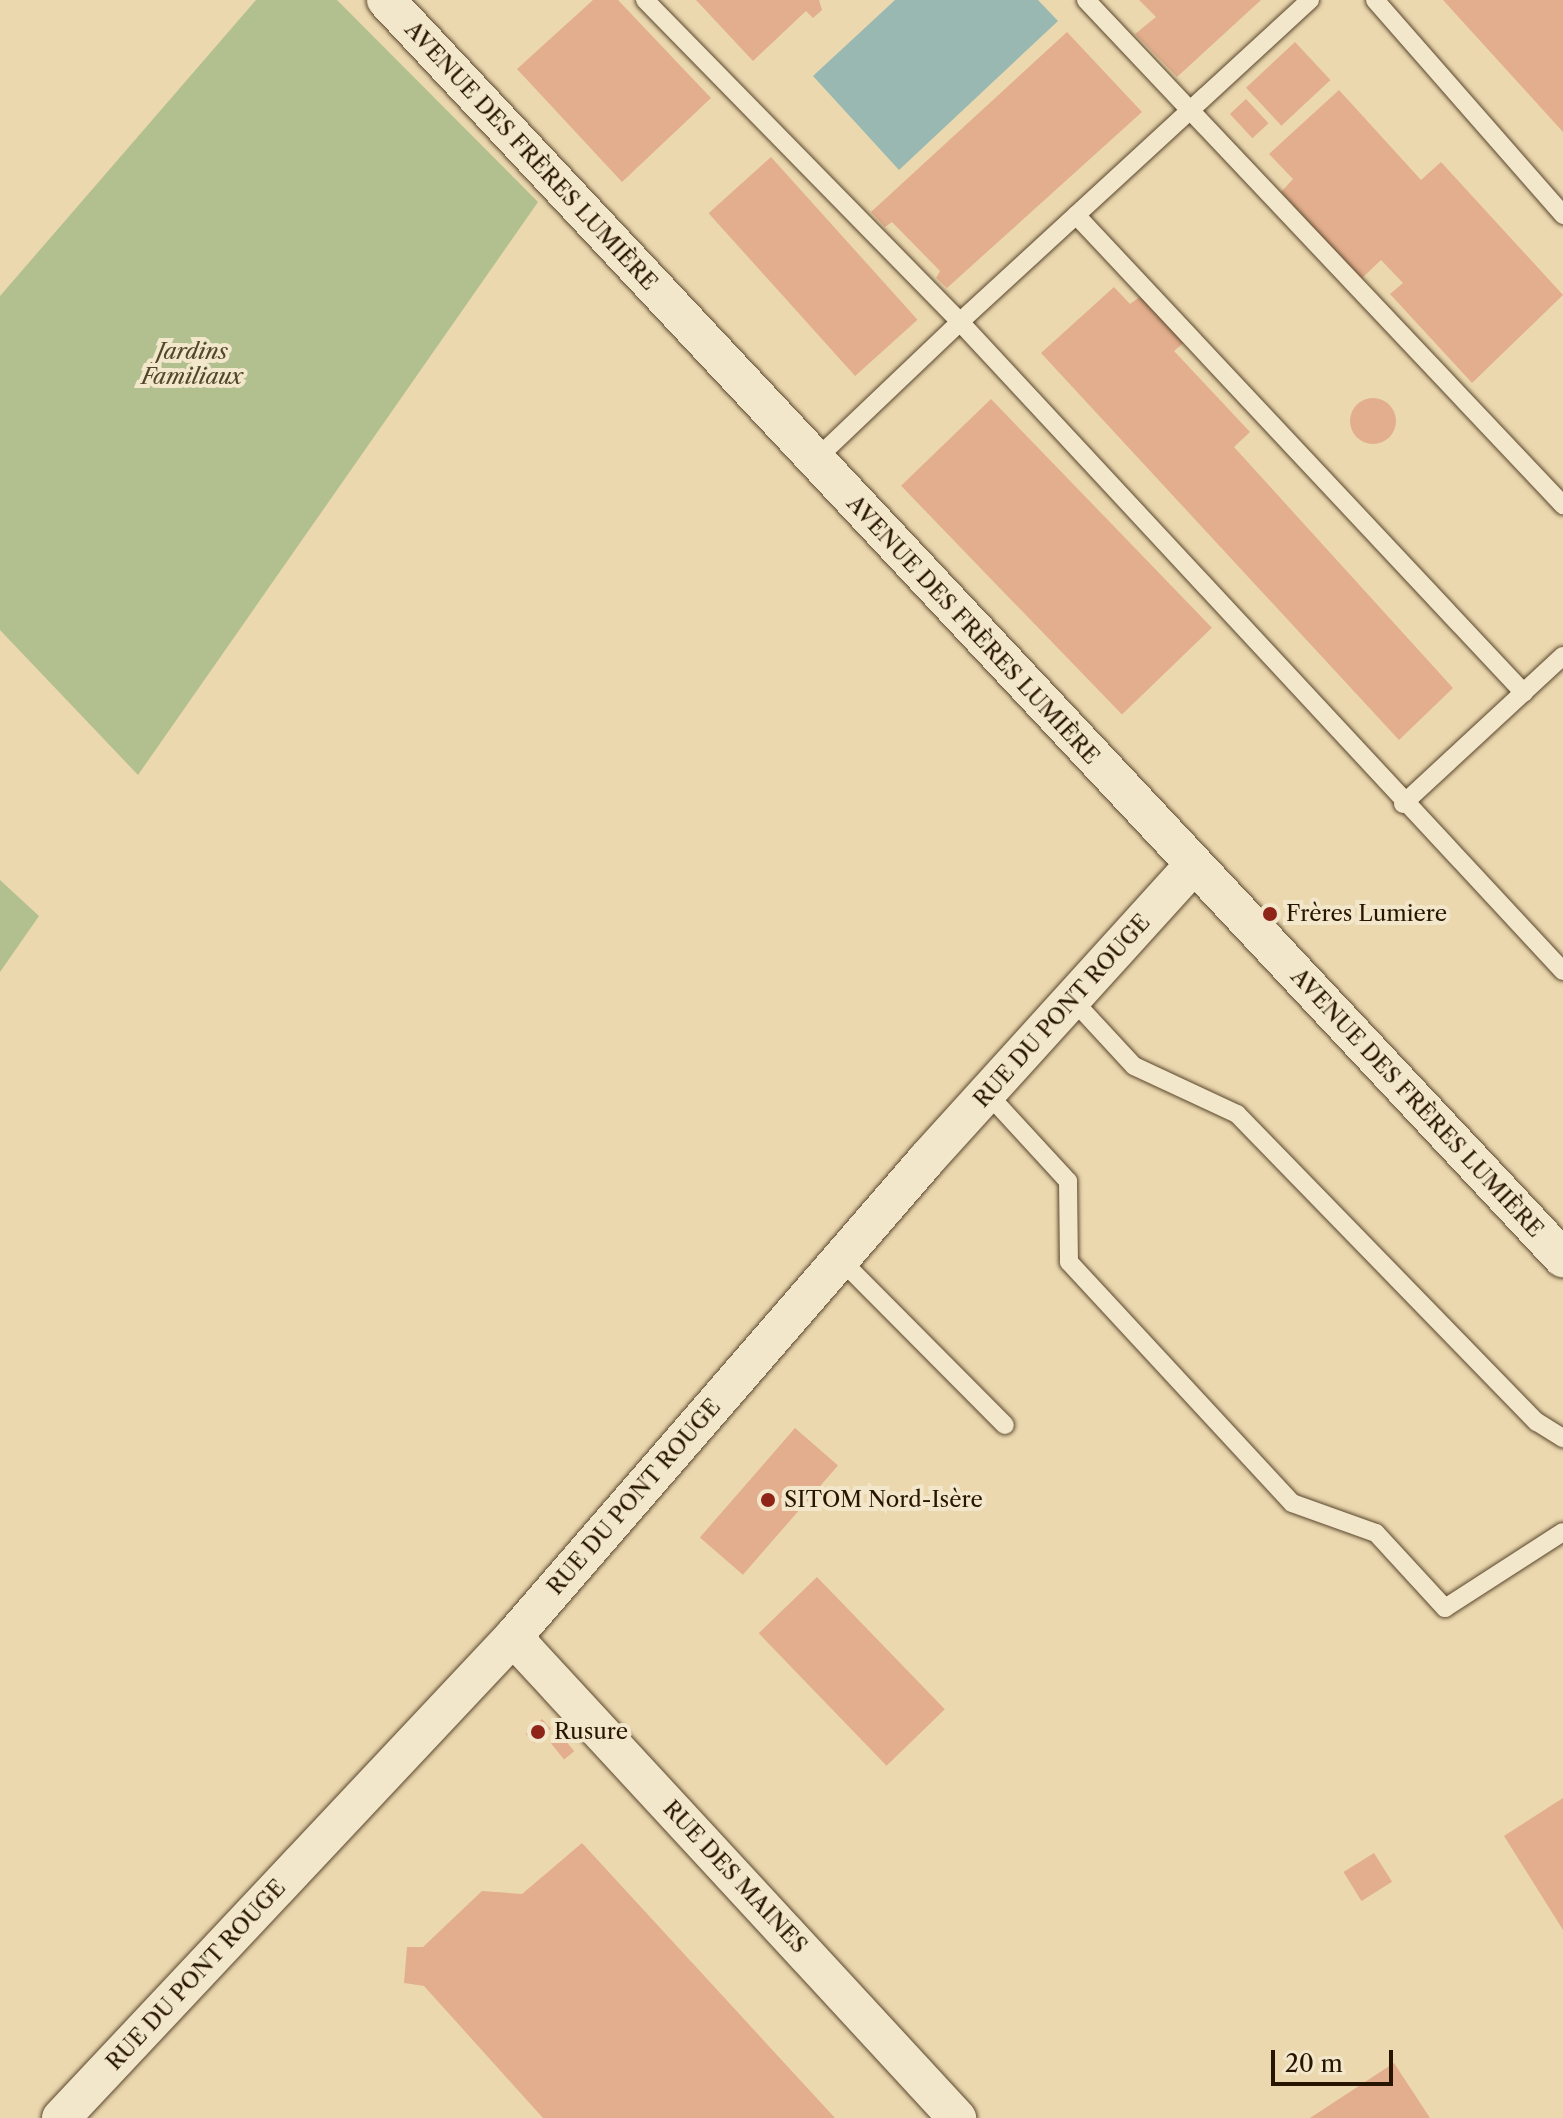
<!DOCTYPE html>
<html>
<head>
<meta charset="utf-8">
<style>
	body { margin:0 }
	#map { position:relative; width:1563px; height:2118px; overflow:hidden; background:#ebd8af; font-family:"Libre Caslon Text",serif }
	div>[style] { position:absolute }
	.green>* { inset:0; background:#b2c08f }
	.water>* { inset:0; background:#99b8b2 }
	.building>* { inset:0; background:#e3ae8d; transform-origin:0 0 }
	.round { border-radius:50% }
	.roads { filter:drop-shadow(0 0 2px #59462c) drop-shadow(0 0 2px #59462c) }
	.lane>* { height:18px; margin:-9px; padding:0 9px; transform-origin:9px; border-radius:9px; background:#f2e6cb }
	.street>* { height:38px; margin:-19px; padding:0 19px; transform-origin:19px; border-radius:19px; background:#f2e6cb }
	.dots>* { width:22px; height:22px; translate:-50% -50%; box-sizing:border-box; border:4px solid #f2e6cb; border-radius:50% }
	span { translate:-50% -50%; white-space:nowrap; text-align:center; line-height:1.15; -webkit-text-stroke:8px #f2e6cb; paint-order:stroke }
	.street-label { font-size:22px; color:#281500 }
	.park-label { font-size:22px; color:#51482b; font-style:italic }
	.poi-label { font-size:22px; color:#281500 }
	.left { translate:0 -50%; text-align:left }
	.scale { position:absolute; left:1271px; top:2050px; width:122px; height:36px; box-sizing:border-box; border:4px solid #281500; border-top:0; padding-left:10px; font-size:24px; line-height:28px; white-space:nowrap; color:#281500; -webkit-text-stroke:6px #f2e6cb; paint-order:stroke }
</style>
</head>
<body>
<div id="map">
	<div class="green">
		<i style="clip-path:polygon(256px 0,337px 0,538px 202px,138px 775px,0 630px,0 296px)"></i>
		<i style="clip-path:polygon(0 880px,39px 916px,0 972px)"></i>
	</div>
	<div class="water">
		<i style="clip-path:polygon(895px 0,1038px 0,1058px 21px,899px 170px,813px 76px)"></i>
	</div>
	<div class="building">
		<i style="clip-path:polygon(593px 0,618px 0,711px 98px,622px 182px,517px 69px)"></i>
		<i style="clip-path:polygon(696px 0,819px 0,822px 10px,813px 18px,806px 11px,753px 61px)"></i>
		<i style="clip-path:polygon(1139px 0,1261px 0,1177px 77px,1135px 34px,1156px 17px)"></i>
		<i style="clip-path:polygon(1443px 0,1563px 0,1563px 132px)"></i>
		<i style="clip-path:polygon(1067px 32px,1142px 112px,947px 288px,936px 278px,940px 271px,892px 222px,885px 227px,871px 212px)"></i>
		<i style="left:1295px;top:42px;width:52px;height:67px;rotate:47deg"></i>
		<i style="clip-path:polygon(1339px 90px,1421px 180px,1441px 162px,1563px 295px,1472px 383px,1390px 294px,1403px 283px,1381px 260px,1361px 279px,1281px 192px,1293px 179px,1269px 154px)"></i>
		<i style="left:1246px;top:99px;width:33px;height:22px;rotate:47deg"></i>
		<i style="left:771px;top:157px;width:219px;height:84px;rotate:48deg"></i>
		<i style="clip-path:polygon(1114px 287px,1130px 304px,1144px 294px,1186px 341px,1174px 351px,1250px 432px,1234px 447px,1453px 688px,1399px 740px,1041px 353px)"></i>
		<i class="round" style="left:1350px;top:398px;width:46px;height:46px"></i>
		<i style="left:991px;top:399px;width:318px;height:125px;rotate:46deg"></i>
		<i style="left:795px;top:1428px;width:57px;height:145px;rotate:41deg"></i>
		<i style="left:817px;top:1577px;width:184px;height:81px;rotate:46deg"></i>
		<i style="left:542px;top:1719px;width:13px;height:22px;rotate:48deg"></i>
		<i style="left:561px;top:1735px;width:21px;height:13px;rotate:51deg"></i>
		<i style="clip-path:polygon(1563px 1798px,1563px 1930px,1504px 1836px)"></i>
		<i style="clip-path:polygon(582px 1843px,835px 2118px,543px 2118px,424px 1986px,404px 1983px,407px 1947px,423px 1947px,482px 1891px,522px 1894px)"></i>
		<i style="left:1374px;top:1853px;width:34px;height:36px;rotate:58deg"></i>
		<i style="clip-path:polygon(1394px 2063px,1430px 2118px,1310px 2118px)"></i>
	</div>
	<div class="roads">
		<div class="lane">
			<i style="left:645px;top:0;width:450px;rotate:45.6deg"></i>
			<i style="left:960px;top:322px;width:202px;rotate:136.4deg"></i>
			<i style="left:1086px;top:0;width:695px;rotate:46.63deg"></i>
			<i style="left:1310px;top:0;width:476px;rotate:137.4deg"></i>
			<i style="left:960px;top:322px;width:886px;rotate:47.1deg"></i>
			<i style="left:1375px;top:0;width:286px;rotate:48.8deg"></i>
			<i style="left:1076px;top:215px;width:655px;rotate:46.86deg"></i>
			<i style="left:1403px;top:804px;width:218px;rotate:-42.8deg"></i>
			<i style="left:1072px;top:999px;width:91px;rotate:47.2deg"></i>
			<i style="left:1134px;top:1066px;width:114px;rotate:25deg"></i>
			<i style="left:1237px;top:1114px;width:430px;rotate:45.8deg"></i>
			<i style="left:1537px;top:1422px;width:31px;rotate:32deg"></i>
			<i style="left:987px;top:1093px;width:120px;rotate:47.4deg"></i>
			<i style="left:1068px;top:1181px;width:81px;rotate:89.3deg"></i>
			<i style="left:1069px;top:1262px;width:328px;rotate:47.2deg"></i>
			<i style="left:1292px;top:1503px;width:89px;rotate:19.7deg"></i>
			<i style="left:1376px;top:1533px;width:102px;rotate:47.4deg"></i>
			<i style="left:1445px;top:1608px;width:140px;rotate:-32.8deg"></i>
			<i style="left:840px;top:1259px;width:234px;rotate:45.2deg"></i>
		</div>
		<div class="street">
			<i style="left:386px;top:0;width:1723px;rotate:46.91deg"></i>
			<i style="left:513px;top:1637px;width:655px;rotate:47.29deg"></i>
			<i style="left:61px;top:2118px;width:660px;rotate:-46.78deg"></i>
			<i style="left:513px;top:1637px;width:632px;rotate:-49.1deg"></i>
			<i style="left:927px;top:1159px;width:397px;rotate:-47.8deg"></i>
		</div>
	</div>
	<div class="dots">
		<i style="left:1270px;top:914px;background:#8f2418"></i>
		<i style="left:768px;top:1500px;background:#8f2418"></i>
		<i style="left:538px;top:1732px;background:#8f2418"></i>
	</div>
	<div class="street-label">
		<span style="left:531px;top:156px;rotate:47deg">AVENUE DES FRÈRES LUMIÈRE</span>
		<span style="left:973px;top:630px;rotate:47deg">AVENUE DES FRÈRES LUMIÈRE</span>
		<span style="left:1062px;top:1011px;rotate:-48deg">RUE DU PONT ROUGE</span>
		<span style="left:1417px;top:1103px;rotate:47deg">AVENUE DES FRÈRES LUMIÈRE</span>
		<span style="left:634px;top:1497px;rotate:-49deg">RUE DU PONT ROUGE</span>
		<span style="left:735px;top:1877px;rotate:47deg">RUE DES MAINES</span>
		<span style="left:196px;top:1975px;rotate:-47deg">RUE DU PONT ROUGE</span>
	</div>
	<div class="park-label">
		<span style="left:192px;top:364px">Jardins<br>Familiaux</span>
	</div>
	<div class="poi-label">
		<span class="left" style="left:1286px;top:914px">Frères Lumiere</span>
		<span class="left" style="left:784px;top:1500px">SITOM Nord-Isère</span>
		<span class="left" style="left:554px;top:1732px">Rusure</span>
	</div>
	<div class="scale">20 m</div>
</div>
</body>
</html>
